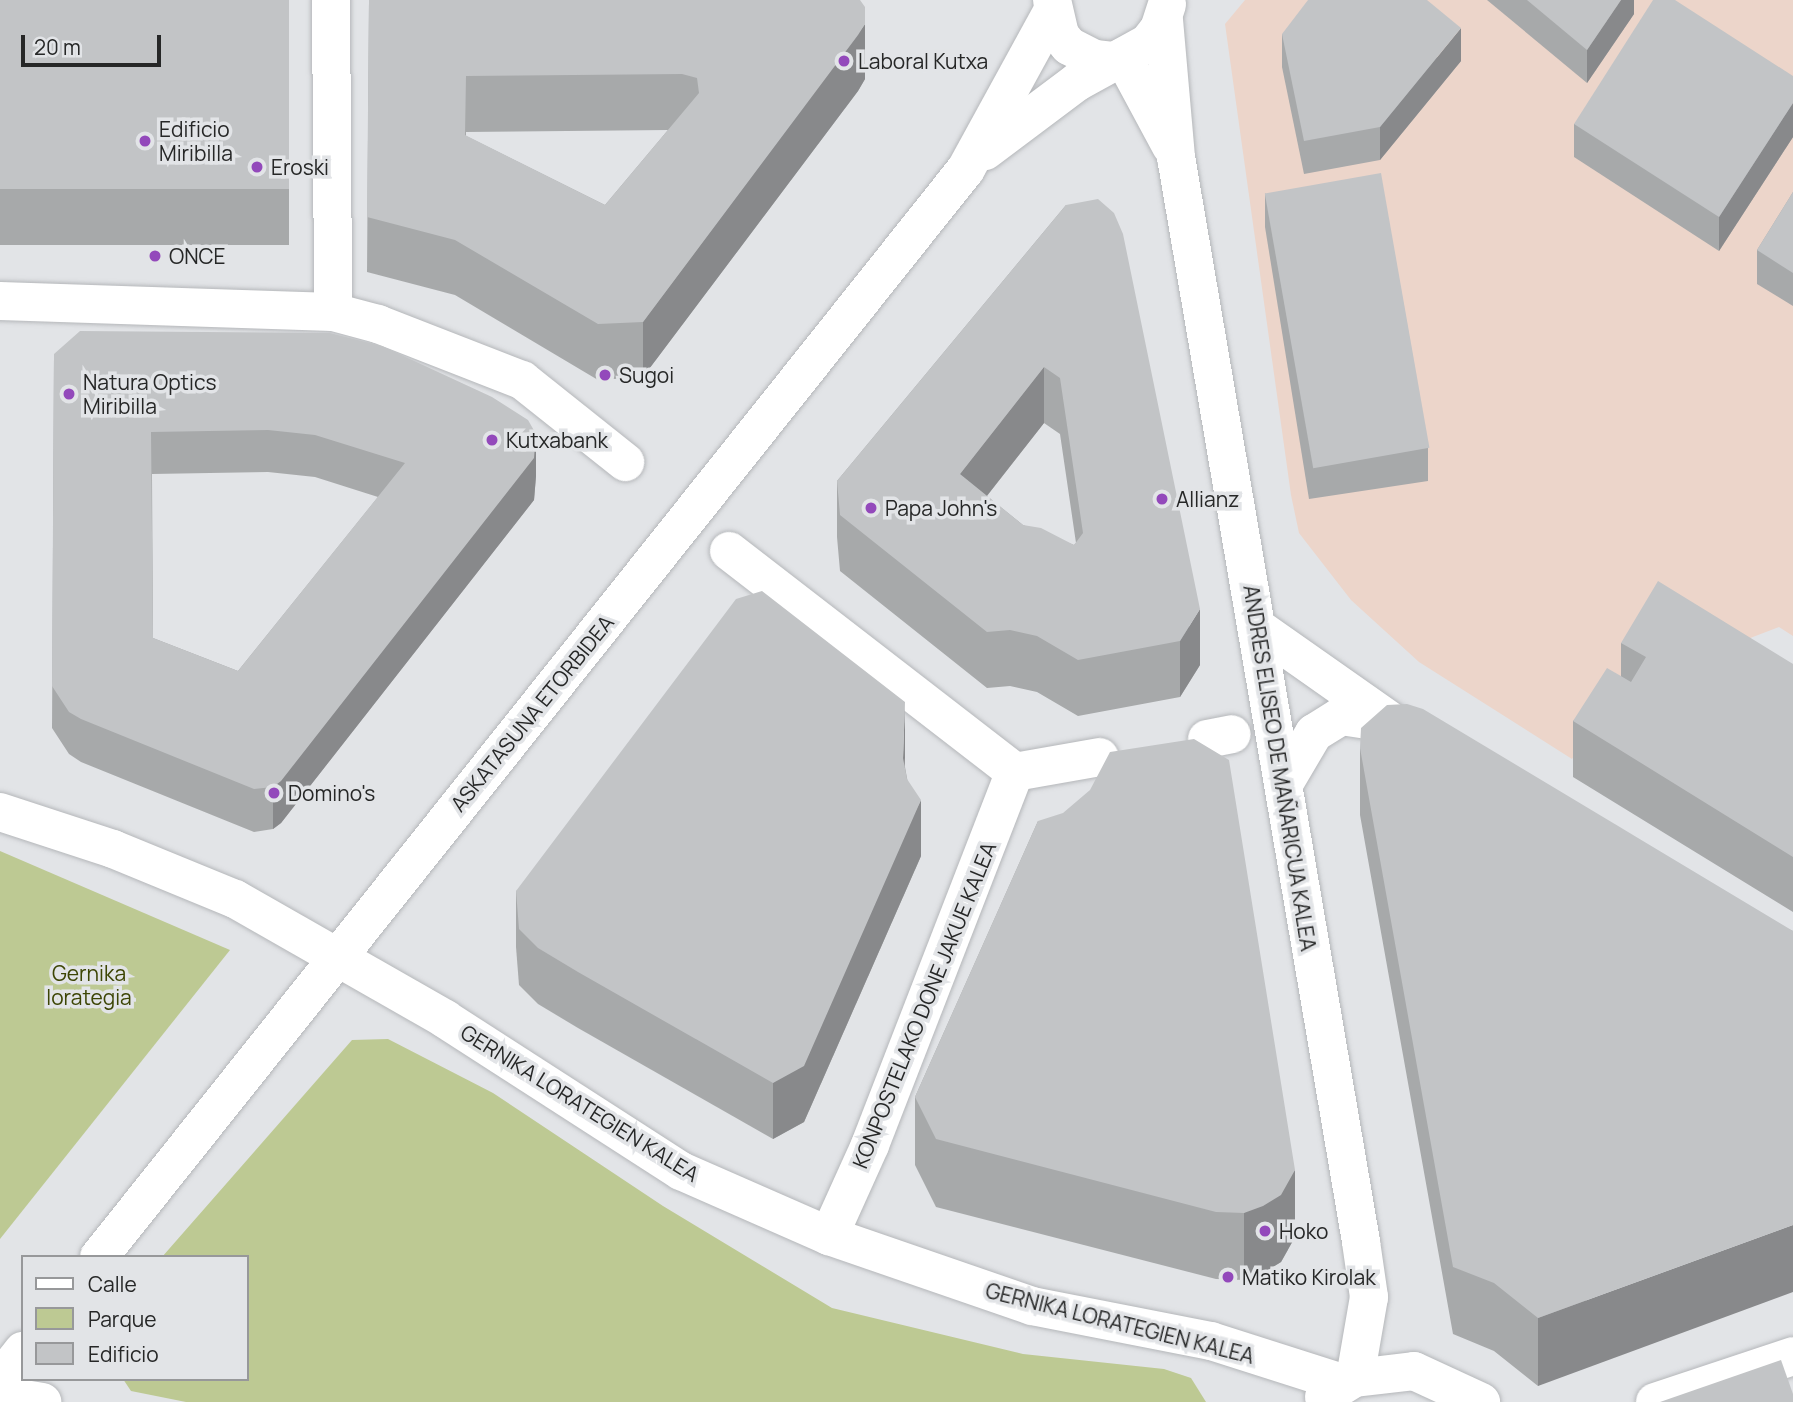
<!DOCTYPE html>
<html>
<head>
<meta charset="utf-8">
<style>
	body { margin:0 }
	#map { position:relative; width:1793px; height:1402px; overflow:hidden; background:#e2e4e7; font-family:Manrope,sans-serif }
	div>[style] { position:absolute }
	.education>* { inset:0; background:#ecd5ca }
	.green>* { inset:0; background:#bdc993 }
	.roads { filter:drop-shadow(0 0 2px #b5b7ba) drop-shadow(0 0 2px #b5b7ba) }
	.pedestrian>* { height:38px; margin:-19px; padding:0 19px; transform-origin:19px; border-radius:19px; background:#fff }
	.minor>* { height:38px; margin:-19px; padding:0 19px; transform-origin:19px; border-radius:19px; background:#fff }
	.secondary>* { height:38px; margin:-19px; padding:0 19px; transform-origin:19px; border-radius:19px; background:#fff }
	.wall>* { inset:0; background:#a7a9aa; transform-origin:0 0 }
	.shaded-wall>* { inset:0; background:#88898b }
	.building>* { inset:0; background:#c2c4c6; transform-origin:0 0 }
	.dots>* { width:19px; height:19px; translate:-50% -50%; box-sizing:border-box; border:4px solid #e2e4e7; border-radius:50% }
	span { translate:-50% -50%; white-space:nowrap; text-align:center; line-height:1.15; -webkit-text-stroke:7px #e2e4e7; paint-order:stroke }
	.poi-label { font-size:21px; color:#262727 }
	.left { translate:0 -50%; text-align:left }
	.street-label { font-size:21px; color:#262727 }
	.park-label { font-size:21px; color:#3c4504 }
	.legend { position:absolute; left:21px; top:1255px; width:228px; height:126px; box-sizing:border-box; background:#e2e4e7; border:2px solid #97989a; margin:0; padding:9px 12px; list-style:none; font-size:21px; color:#262727 }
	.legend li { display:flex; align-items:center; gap:14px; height:35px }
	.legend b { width:35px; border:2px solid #97989a }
	.scale { position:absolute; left:21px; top:35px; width:140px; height:32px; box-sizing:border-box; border:4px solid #262727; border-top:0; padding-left:9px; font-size:21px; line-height:24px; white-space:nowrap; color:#262727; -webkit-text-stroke:5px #e2e4e7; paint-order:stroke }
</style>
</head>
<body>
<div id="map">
	<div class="education">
		<i style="clip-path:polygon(1245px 0,1793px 0,1793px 636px,1779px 627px,1711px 653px,1664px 622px,1572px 759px,1419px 662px,1351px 600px,1299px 533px,1291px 495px,1225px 24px)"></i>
	</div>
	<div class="green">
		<i style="clip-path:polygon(0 851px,230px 950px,0 1239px)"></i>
		<i style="clip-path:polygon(388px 1039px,493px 1093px,663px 1206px,832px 1308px,1023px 1354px,1164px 1369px,1191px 1378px,1206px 1402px,186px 1402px,131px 1391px,123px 1379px,247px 1379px,247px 1257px,162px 1257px,352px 1040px)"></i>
	</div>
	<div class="roads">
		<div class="pedestrian">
			<i style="left:331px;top:0;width:312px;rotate:89.6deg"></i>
			<i style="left:0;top:301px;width:333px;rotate:1.9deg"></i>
			<i style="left:333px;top:312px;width:47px;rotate:14.9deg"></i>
			<i style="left:378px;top:324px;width:155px;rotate:21.3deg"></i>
			<i style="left:522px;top:380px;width:132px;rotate:38.5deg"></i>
			<i style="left:729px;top:551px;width:361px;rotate:37.7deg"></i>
			<i style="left:1015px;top:772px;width:86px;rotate:-10deg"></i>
			<i style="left:1207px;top:739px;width:25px;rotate:-11deg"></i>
			<i style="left:829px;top:1236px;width:100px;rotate:-65.7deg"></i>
			<i style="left:870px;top:1145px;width:400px;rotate:-68.8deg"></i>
		</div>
		<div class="minor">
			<i style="left:1052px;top:0;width:36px;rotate:77deg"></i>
			<i style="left:1060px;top:35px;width:14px;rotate:51deg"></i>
			<i style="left:1069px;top:46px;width:29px;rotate:27deg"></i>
			<i style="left:1095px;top:59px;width:20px;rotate:6deg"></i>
			<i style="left:1164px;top:20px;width:138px;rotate:85deg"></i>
			<i style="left:1176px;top:157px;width:1101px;rotate:80.32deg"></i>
			<i style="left:1361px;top:1242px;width:56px;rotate:81.7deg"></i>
			<i style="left:1369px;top:1297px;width:82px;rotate:99.8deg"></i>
			<i style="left:1123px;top:57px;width:101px;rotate:61.7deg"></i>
			<i style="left:985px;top:151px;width:115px;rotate:-36.9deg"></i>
			<i style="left:1077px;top:82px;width:81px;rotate:-28.8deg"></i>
			<i style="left:1148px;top:43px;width:18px;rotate:-52deg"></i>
			<i style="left:1159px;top:29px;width:26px;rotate:-72deg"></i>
			<i style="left:1258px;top:628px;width:198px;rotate:35.1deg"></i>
			<i style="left:1285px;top:782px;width:57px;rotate:-59.4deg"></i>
			<i style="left:1314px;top:733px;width:32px;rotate:-32deg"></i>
			<i style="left:1341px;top:716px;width:48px;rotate:8.5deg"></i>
			<i style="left:99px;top:1257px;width:1391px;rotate:-51.45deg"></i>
			<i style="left:966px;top:169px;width:179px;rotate:-61.3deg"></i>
			<i style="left:0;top:1380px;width:37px;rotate:-52deg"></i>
		</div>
		<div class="secondary">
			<i style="left:0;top:812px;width:119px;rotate:18.1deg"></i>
			<i style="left:113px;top:849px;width:132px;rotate:22.3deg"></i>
			<i style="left:235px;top:899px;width:242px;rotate:29.7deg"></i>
			<i style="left:445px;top:1019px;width:281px;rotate:32.8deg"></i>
			<i style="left:681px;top:1171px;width:162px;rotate:23.7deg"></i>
			<i style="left:829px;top:1236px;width:215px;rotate:19deg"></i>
			<i style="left:1032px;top:1306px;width:182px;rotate:11.1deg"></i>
			<i style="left:1211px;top:1341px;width:139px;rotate:17.7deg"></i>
			<i style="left:0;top:1395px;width:43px;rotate:9.5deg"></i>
			<i style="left:1324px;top:1397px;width:36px;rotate:-32deg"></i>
			<i style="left:1355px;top:1378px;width:59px;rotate:-6.8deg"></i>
			<i style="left:1414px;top:1371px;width:74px;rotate:24.8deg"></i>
			<i style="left:1655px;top:1402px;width:145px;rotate:-18.4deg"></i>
		</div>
	</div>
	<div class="wall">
		<i style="left:0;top:0;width:289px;height:245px"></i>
		<i style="clip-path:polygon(evenodd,369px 0,865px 79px,858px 91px,643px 377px,598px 380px,455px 295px,367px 272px,369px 0,668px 130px,605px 205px,466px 136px,466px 132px,668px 130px)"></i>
		<i style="clip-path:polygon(1487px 0,1634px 0,1634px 14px,1587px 83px)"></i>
		<i style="clip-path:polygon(1282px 34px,1461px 61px,1380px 160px,1304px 174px,1282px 67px)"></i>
		<i style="clip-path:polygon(1793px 76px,1793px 137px,1719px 251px,1574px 157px,1574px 124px)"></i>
		<i style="clip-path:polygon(1793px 192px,1793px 306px,1757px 284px,1757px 250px)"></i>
		<i style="clip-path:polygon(1265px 193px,1428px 448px,1428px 481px,1309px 499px,1265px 227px)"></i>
		<i style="clip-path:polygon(evenodd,1066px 205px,1200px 665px,1180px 697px,1078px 716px,1037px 692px,1010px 686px,987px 688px,840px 571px,837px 537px,837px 481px,1066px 205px,1044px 423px,1060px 434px,1076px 543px,1074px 545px,1023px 525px,987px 496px,1044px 423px)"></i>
		<i style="clip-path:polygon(evenodd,54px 354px,536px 476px,534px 500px,281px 823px,273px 829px,254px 832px,81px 762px,69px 754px,52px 728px,54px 354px,268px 472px,315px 477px,378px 497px,238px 671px,153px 638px,152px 474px,268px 472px)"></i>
		<i style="clip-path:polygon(1621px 643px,1793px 664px,1793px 912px,1573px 777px,1573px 721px,1621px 676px)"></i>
		<i style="clip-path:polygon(1360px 748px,1793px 931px,1538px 1386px,1494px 1351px,1453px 1334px,1360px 815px)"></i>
		<i style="clip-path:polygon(905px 767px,921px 856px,804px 1122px,773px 1139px,578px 1028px,538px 1004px,519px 985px,516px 947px,516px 891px)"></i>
		<i style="clip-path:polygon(1038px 821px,1295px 1237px,1281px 1262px,1263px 1273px,1244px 1280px,1216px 1279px,936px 1207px,915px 1165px,915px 1097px)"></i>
	</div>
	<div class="shaded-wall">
		<i style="clip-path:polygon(1621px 0,1634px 0,1634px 14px,1587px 83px,1587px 50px)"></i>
		<i style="clip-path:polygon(865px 24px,865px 79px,858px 91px,643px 377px,643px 322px)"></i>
		<i style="clip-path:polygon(1461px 28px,1461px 61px,1380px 160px,1380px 127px)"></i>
		<i style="clip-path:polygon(1793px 103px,1793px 137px,1719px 251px,1719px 217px)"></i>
		<i style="clip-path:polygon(1044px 367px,1044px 423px,960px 530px,960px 474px)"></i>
		<i style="clip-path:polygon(536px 434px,536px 476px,534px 500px,281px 823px,273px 829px,273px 787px)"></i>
		<i style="clip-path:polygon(1200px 609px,1200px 665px,1180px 697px,1180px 641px)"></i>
		<i style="clip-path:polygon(905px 702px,905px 758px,903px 814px,903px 758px)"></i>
		<i style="clip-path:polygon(921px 800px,921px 856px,804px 1122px,773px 1139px,773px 1083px)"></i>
		<i style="clip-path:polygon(1295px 1170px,1295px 1237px,1281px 1262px,1263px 1273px,1244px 1280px,1244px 1213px)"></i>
		<i style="clip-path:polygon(1793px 1225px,1793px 1292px,1538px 1386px,1538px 1318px)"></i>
	</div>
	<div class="building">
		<i style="left:0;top:0;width:289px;height:189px"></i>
		<i style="clip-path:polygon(evenodd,369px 0,860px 0,865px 7px,865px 24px,858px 35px,643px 322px,598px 324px,455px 240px,367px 217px,369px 0,682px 74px,697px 78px,699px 93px,605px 205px,465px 135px,466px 76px,682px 74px)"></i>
		<i style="clip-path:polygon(1308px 0,1427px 0,1461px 28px,1380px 127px,1304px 141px,1282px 34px)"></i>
		<i style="clip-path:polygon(1527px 0,1621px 0,1587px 50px)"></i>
		<i style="clip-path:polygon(1653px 0,1675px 0,1793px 76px,1793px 103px,1719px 217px,1574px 124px)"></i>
		<i style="left:1381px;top:173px;width:279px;height:118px;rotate:80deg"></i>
		<i style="clip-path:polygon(1793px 192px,1793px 273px,1757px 250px)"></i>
		<i style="clip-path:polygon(evenodd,1098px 199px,1114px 213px,1123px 234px,1200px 609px,1180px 641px,1078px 660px,1037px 636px,1010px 630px,987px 632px,840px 515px,837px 481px,1066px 205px,1098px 199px,1044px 367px,1060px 378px,1083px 533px,1074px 545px,1041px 528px,1023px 525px,960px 474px,1044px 367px)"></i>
		<i style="clip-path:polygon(evenodd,80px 331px,330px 333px,382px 346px,492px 397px,528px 420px,536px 434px,534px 458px,281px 781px,273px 787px,254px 789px,81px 719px,69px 712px,52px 686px,54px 354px,80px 331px,268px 430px,315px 435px,405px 463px,238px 671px,153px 638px,151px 432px,268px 430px)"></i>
		<i style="clip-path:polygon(1658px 581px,1793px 664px,1793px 857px,1573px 721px,1607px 668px,1631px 682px,1646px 657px,1621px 643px)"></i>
		<i style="clip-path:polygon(762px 591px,905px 702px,903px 758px,907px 779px,921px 800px,804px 1066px,773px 1083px,578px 972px,538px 948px,519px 929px,516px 891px,736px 599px)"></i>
		<i style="clip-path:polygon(1407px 704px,1423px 709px,1793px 931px,1793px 1225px,1538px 1318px,1494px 1283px,1453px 1267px,1360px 748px,1361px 728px,1387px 705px)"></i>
		<i style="clip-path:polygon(1194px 739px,1229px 760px,1295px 1170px,1281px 1195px,1263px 1206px,1244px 1213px,1216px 1212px,936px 1139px,915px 1097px,1038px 821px,1063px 813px,1090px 790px,1110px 752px)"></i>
		<i style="clip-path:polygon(1781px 1360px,1793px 1394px,1793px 1402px,1660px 1402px)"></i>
	</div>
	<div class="dots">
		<i style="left:844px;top:61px;background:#9349bb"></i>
		<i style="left:145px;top:141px;background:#9349bb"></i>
		<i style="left:257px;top:167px;background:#9349bb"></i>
		<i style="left:155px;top:256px;background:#9349bb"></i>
		<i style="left:605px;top:375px;background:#9349bb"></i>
		<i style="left:69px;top:394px;background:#9349bb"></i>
		<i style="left:492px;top:440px;background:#9349bb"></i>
		<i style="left:1162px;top:499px;background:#9349bb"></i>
		<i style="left:871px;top:508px;background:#9349bb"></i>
		<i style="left:274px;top:793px;background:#9349bb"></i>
		<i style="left:1265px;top:1231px;background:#9349bb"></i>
		<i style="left:1228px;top:1277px;background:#9349bb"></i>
	</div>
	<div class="poi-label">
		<span class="left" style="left:858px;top:61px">Laboral Kutxa</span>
		<span class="left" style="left:159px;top:141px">Edificio<br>Miribilla</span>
		<span class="left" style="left:271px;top:167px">Eroski</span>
		<span class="left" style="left:169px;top:256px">ONCE</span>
		<span class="left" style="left:619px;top:375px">Sugoi</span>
		<span class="left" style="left:83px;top:394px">Natura Optics<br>Miribilla</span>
		<span class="left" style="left:506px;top:440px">Kutxabank</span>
		<span class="left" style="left:1176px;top:499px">Allianz</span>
		<span class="left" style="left:885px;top:508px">Papa John's</span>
		<span class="left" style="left:288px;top:793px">Domino's</span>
		<span class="left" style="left:1279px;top:1231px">Hoko</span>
		<span class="left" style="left:1242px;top:1277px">Matiko Kirolak</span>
	</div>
	<div class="street-label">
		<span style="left:532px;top:713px;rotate:-51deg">ASKATASUNA ETORBIDEA</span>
		<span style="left:1280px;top:768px;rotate:81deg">ANDRES ELISEO DE MAÑARICUA KALEA</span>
		<span style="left:924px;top:1005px;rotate:-68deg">KONPOSTELAKO DONE JAKUE KALEA</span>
		<span style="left:580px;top:1103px;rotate:32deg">GERNIKA LORATEGIEN KALEA</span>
		<span style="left:1120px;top:1323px;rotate:14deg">GERNIKA LORATEGIEN KALEA</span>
	</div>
	<div class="park-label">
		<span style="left:89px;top:985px">Gernika<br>lorategia</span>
	</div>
	<ul class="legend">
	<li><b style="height:9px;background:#fff"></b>Calle</li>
	<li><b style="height:19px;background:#bdc993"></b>Parque</li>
	<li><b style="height:19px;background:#c2c4c6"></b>Edificio</li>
	</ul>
	<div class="scale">20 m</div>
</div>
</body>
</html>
